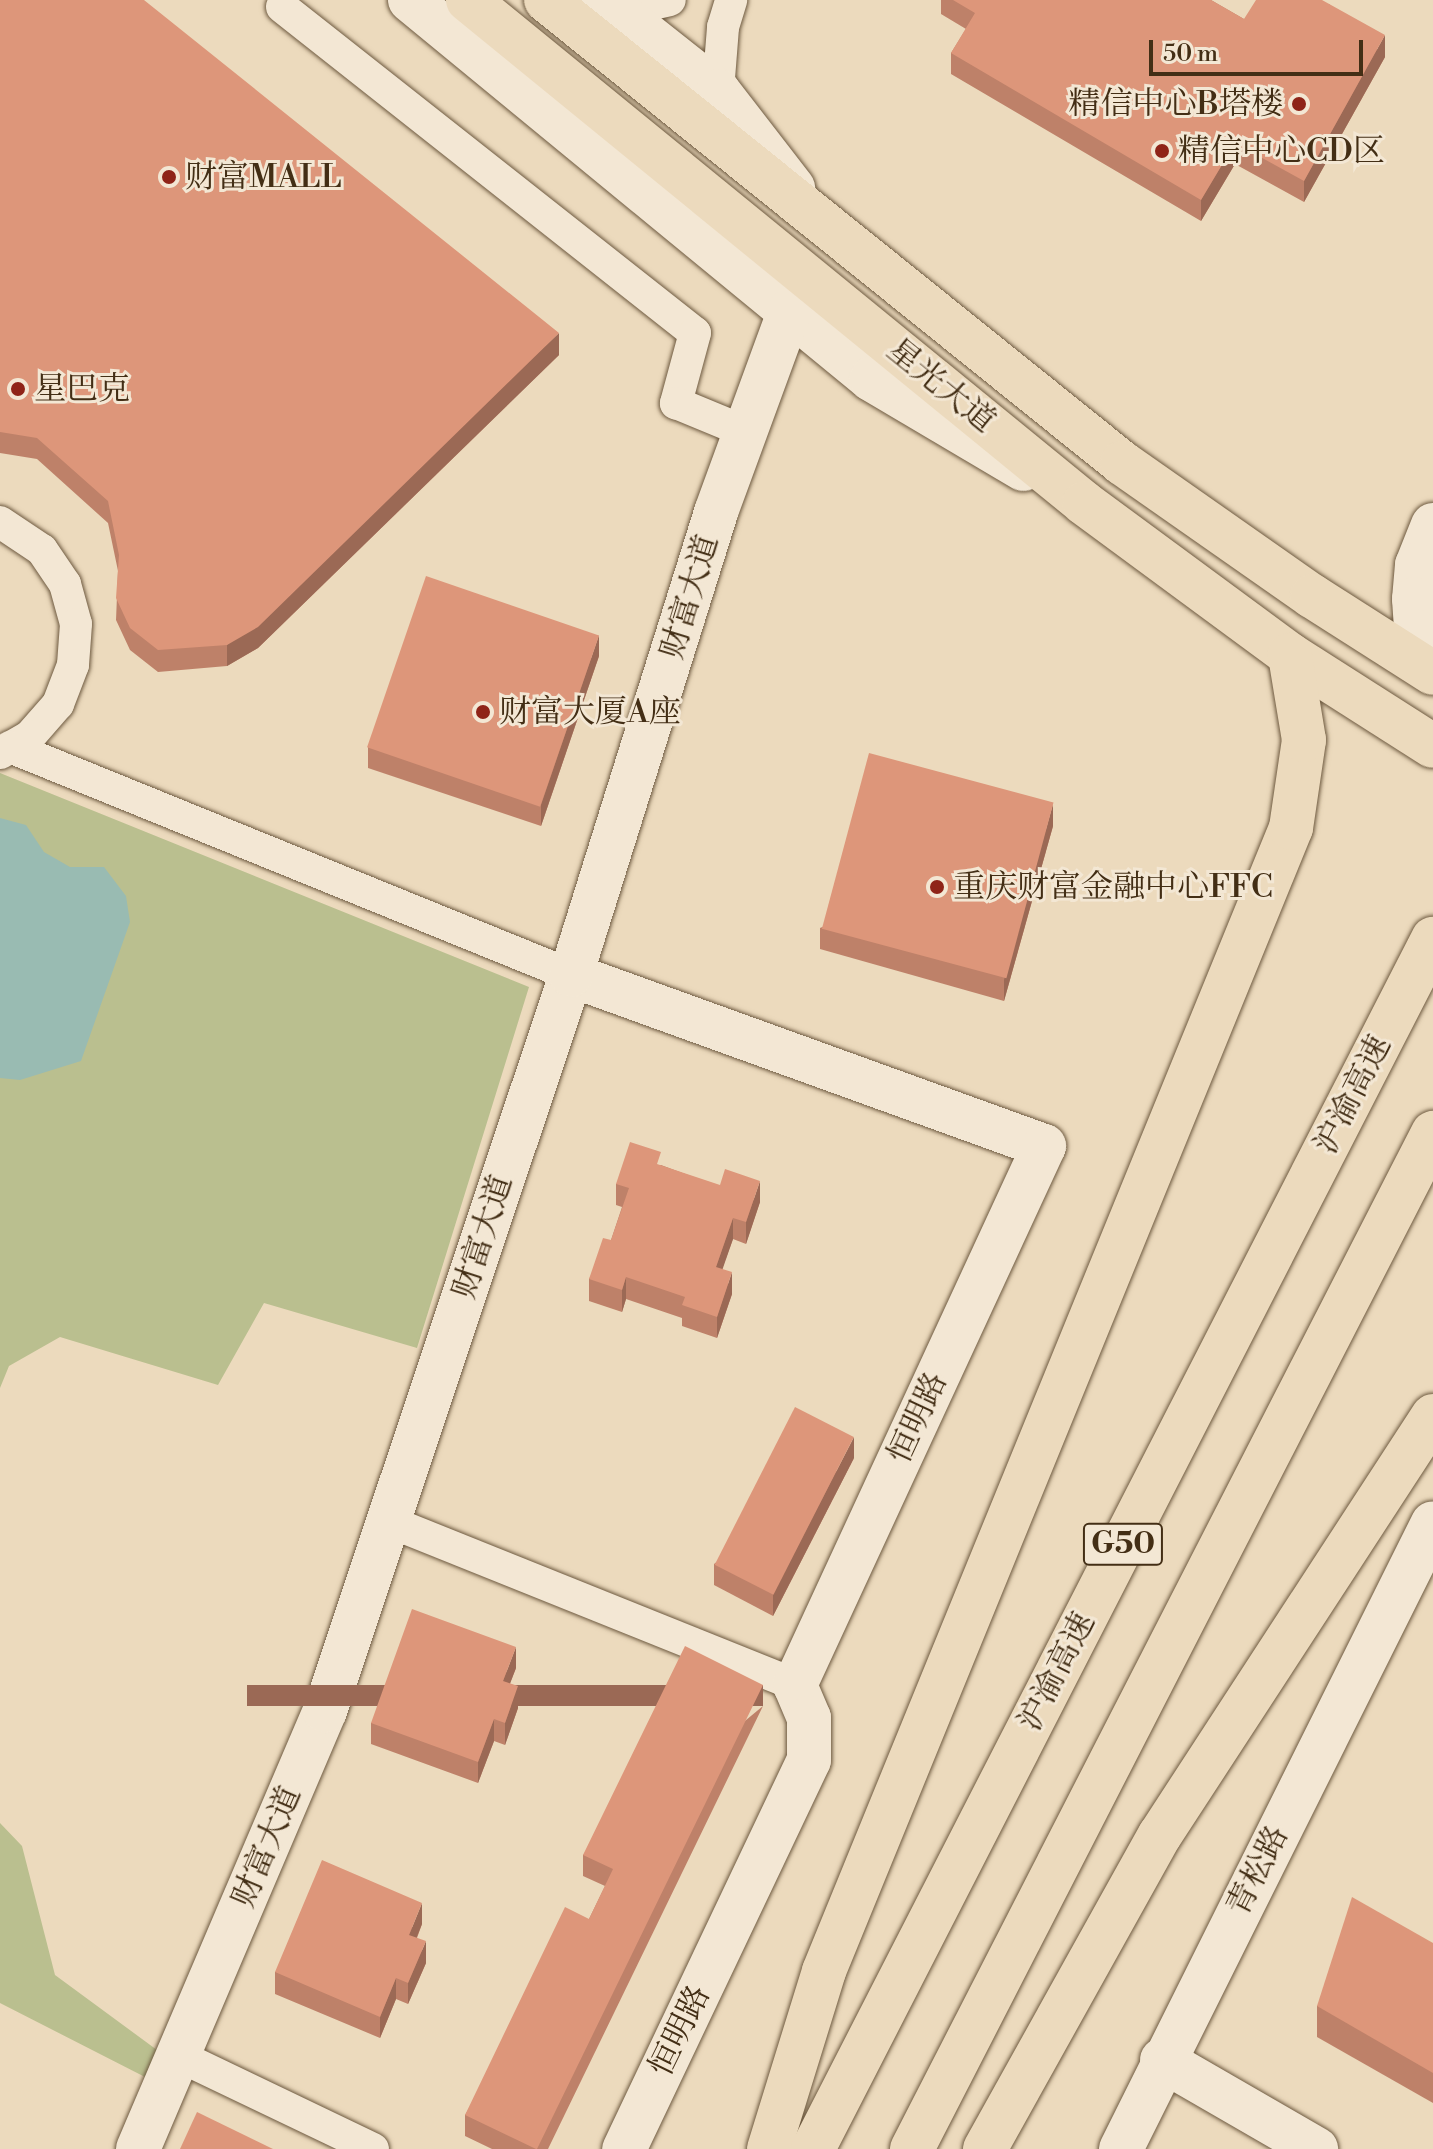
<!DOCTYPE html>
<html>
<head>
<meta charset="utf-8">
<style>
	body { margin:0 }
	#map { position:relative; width:1433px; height:2149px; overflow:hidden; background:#ecdabd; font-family:"Libre Bodoni","Noto Serif SC",serif }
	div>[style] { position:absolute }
	.green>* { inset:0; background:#babf8f }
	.water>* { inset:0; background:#99bbb2 }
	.roads { filter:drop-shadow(0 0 2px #6d593f) drop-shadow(0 0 2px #6d593f) }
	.street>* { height:32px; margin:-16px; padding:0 16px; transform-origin:16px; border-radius:16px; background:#f3e7d4 }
	.secondary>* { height:44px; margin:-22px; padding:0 22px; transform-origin:22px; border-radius:22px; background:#f3e7d4 }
	.primary>* { height:44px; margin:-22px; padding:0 22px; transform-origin:22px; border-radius:22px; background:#ecdabd }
	.highway>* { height:44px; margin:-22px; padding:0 22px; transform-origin:22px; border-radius:22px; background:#ecdabd }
	.wall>* { inset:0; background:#be8169 }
	.shaded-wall>* { inset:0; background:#9b6955; transform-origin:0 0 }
	.building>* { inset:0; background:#dd967a; transform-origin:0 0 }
	.dots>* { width:22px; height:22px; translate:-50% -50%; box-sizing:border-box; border:4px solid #f3e7d4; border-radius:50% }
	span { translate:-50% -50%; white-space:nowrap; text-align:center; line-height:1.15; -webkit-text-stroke:6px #f3e7d4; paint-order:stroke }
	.shield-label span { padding:2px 6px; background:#f3e7d4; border:2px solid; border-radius:6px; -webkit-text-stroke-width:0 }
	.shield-label { font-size:30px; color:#432e15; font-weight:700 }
	.poi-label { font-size:32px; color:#432e15 }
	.right { translate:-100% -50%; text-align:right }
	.left { translate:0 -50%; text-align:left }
	.street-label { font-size:32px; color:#432e15 }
	.scale { position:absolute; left:1149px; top:40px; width:214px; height:36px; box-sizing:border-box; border:4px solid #432e15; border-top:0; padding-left:10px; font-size:24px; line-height:28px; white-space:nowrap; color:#432e15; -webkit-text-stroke:6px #f3e7d4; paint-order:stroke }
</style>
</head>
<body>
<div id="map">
	<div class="green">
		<i style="clip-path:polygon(0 773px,529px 987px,417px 1348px,264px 1303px,218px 1385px,60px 1337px,9px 1366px,0 1388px)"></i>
		<i style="clip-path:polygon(0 1823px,22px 1846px,55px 1975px,157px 2050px,145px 2077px,0 2003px)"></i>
	</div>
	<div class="water">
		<i style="clip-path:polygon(0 818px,26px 825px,44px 852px,70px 867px,104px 867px,126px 896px,130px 922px,81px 1061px,20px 1080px,0 1078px)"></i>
	</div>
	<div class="roads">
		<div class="street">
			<i style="left:282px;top:7px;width:526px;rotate:38.29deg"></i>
			<i style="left:695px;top:333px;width:73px;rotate:105.2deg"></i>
			<i style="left:676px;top:403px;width:74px;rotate:22.4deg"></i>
			<i style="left:617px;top:12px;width:54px;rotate:-12.8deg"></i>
			<i style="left:718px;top:91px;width:64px;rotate:-85.5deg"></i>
			<i style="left:723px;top:27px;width:28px;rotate:-73deg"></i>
			<i style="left:0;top:522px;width:50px;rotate:33.7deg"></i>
			<i style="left:42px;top:550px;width:41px;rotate:55.9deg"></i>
			<i style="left:65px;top:584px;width:41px;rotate:74.6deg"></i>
			<i style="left:76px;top:624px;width:41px;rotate:94.2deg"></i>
			<i style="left:73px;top:665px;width:42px;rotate:111deg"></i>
			<i style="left:58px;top:704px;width:43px;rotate:131.2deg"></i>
			<i style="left:30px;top:736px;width:34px;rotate:150deg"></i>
			<i style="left:10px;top:747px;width:606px;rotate:22.12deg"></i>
			<i style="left:388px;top:1521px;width:439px;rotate:21.9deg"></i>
			<i style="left:179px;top:2056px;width:215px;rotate:25.6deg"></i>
		</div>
		<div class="secondary">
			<i style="left:410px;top:0;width:597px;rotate:39.42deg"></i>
			<i style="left:871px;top:379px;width:177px;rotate:30.6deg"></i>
			<i style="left:603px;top:0;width:147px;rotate:38.4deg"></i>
			<i style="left:718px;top:91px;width:123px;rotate:52.3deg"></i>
			<i style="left:1433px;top:525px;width:43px;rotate:111.8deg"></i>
			<i style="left:1417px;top:565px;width:34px;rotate:95deg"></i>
			<i style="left:1414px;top:599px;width:32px;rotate:86deg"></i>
			<i style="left:1416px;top:631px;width:42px;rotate:65.9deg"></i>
			<i style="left:571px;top:975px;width:503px;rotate:19.88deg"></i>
			<i style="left:1044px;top:1146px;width:594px;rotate:114.8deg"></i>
			<i style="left:795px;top:1685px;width:36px;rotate:67deg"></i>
			<i style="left:809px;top:1718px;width:42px;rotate:90deg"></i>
			<i style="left:809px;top:1760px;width:431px;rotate:115.4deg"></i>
			<i style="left:1162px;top:2060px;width:178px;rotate:30deg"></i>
			<i style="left:138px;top:2149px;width:476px;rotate:-66.9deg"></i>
			<i style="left:325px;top:1711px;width:776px;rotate:-71.52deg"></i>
			<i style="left:571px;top:975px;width:485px;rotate:-72.6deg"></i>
			<i style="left:716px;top:512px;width:215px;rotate:-69.9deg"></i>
			<i style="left:1121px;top:2149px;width:699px;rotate:-63.51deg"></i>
		</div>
		<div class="primary">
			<i style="left:468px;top:0;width:795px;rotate:39.23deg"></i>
			<i style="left:1084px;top:503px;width:256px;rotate:36.4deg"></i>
			<i style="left:1290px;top:655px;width:169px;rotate:32.5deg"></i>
			<i style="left:546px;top:0;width:739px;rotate:38.79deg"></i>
			<i style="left:1122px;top:463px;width:232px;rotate:35deg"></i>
			<i style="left:1312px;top:596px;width:143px;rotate:32.5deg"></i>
		</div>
		<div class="highway">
			<i style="left:769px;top:2149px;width:186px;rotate:-72.8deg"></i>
			<i style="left:824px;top:1971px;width:1235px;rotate:-67.78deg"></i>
			<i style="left:1291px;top:828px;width:89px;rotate:-81.6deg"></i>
			<i style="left:1304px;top:740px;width:86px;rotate:-99.4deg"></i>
			<i style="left:813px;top:2149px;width:1360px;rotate:-62.87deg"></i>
			<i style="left:912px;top:2149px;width:1142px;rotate:-62.85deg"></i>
			<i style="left:985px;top:2149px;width:359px;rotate:-60.9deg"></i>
			<i style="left:1160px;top:1835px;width:500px;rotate:-56.91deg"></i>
		</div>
	</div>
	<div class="wall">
		<i style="clip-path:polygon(0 0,559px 355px,258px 648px,227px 666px,158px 672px,130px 650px,116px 620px,118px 571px,108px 523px,37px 459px,0 453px)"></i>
		<i style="clip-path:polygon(941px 0,1211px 0,1244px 19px,1329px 4px,1385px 57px,1304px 202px,1235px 164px,1201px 221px,951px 74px,951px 53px,966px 29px,941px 14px)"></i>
		<i style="clip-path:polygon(599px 656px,541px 826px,368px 768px,368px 747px)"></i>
		<i style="clip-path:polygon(1053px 826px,1004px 1001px,820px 949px,820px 928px)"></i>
		<i style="clip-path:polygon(661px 1165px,760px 1202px,746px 1244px,733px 1239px,722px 1269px,732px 1294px,717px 1338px,682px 1326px,682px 1318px,626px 1299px,622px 1312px,589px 1301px,589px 1279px,611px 1240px,622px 1207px,616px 1205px,616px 1184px)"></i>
		<i style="clip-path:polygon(854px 1458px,773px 1616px,714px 1585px,714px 1564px)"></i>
		<i style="clip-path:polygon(516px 1668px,510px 1683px,518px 1708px,505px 1745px,494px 1741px,478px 1783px,371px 1744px,371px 1723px)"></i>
		<i style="clip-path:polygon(763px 1706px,548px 2149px,492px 2149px,465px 2136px,465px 2115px,589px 1919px,605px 1886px,583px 1876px,583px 1855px)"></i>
		<i style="clip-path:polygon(422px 1924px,417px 1938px,426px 1963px,408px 2004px,396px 1999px,380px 2038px,275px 1994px,275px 1972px)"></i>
		<i style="clip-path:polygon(1433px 1943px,1433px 2103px,1317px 2037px,1317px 2006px)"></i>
	</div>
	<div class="shaded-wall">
		<i style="clip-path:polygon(1385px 35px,1385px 57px,1304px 202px,1304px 181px)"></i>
		<i style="clip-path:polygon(1235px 143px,1235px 164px,1201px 221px,1201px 200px)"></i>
		<i style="clip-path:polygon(559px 333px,559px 355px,258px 648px,227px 666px,227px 645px)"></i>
		<i style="clip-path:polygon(599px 635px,599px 656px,541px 826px,541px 805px)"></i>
		<i style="clip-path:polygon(1053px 804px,1053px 826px,1004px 1001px,1004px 980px)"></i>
		<i style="clip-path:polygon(760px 1181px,760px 1202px,746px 1244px,746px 1222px)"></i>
		<i style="clip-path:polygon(733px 1218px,733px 1239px,716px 1288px,716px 1267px)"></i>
		<i style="clip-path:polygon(732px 1272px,732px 1294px,717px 1338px,717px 1317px)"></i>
		<i style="clip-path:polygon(626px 1277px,626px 1299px,622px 1312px,622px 1290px)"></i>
		<i style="clip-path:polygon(854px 1437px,854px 1458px,773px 1616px,773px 1594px)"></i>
		<i style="clip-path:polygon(516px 1647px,516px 1668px,503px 1702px,503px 1681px)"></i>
		<i style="left:763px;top:1685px;width:21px;height:516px;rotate:90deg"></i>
		<i style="clip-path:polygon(518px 1686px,518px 1708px,505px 1745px,505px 1723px)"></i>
		<i style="clip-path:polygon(494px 1719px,494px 1741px,478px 1783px,478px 1762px)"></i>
		<i style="clip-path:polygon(422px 1903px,422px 1924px,409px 1956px,409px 1935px)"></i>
		<i style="clip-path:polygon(426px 1941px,426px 1963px,408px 2004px,408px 1983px)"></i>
		<i style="clip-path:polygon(396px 1978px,396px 1999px,380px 2038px,380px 2017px)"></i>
	</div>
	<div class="building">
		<i style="clip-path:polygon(0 0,144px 0,559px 333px,258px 627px,227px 645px,158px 650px,130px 628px,116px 598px,119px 555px,108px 501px,37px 438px,0 432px)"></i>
		<i style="clip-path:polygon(953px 0,1211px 0,1244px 19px,1256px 0,1322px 0,1385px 35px,1304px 181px,1235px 143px,1201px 200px,951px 53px,975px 13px)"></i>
		<i style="left:426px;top:576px;width:183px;height:181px;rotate:19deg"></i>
		<i style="left:869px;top:753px;width:191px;height:182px;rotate:15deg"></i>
		<i style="clip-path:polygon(630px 1142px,661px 1152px,657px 1164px,720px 1185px,725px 1169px,760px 1181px,746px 1222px,733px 1218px,716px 1267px,732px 1272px,717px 1317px,682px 1305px,685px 1297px,626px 1277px,622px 1290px,589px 1279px,603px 1238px,611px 1240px,629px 1188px,616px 1184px)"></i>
		<i style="left:795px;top:1407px;width:66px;height:177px;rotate:27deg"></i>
		<i style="clip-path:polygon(412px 1609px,516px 1647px,503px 1681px,518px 1686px,505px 1723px,494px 1719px,478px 1762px,371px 1723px)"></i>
		<i style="clip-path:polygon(685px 1646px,763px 1685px,537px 2149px,536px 2149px,465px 2115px,565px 1907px,589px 1919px,613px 1869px,583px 1855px)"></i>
		<i style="clip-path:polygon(322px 1860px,422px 1903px,409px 1935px,426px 1941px,408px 1983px,396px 1978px,380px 2017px,275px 1972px)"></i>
		<i style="clip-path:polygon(1352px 1897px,1433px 1943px,1433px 2073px,1317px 2006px)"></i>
		<i style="clip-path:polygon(197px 2112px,273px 2149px,180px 2149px)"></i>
	</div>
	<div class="dots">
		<i style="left:1299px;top:104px;background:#8f2418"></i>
		<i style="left:1162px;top:151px;background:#8f2418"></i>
		<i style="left:169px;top:177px;background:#8f2418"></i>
		<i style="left:18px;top:389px;background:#8f2418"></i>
		<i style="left:483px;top:712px;background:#8f2418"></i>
		<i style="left:937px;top:887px;background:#8f2418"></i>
	</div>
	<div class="shield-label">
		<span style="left:1123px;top:1544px">G50</span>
	</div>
	<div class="poi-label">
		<span class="right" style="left:1283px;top:104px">精信中心B塔楼</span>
		<span class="left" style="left:1178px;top:151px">精信中心CD区</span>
		<span class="left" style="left:185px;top:177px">财富MALL</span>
		<span class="left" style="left:34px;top:389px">星巴克</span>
		<span class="left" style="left:499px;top:712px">财富大厦A座</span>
		<span class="left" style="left:953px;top:887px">重庆财富金融中心FFC</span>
	</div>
	<div class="street-label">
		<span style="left:941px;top:386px;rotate:39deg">星光大道</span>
		<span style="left:690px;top:597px;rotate:-73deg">财富大道</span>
		<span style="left:1353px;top:1095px;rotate:-63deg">沪渝高速</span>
		<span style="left:483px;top:1237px;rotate:-72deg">财富大道</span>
		<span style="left:918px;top:1418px;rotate:-65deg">恒明路</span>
		<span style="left:1057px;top:1672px;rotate:-63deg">沪渝高速</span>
		<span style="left:267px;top:1847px;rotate:-67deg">财富大道</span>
		<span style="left:1258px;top:1871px;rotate:-63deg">青松路</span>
		<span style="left:680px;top:2031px;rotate:-64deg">恒明路</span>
	</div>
	<div class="scale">50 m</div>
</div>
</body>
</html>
